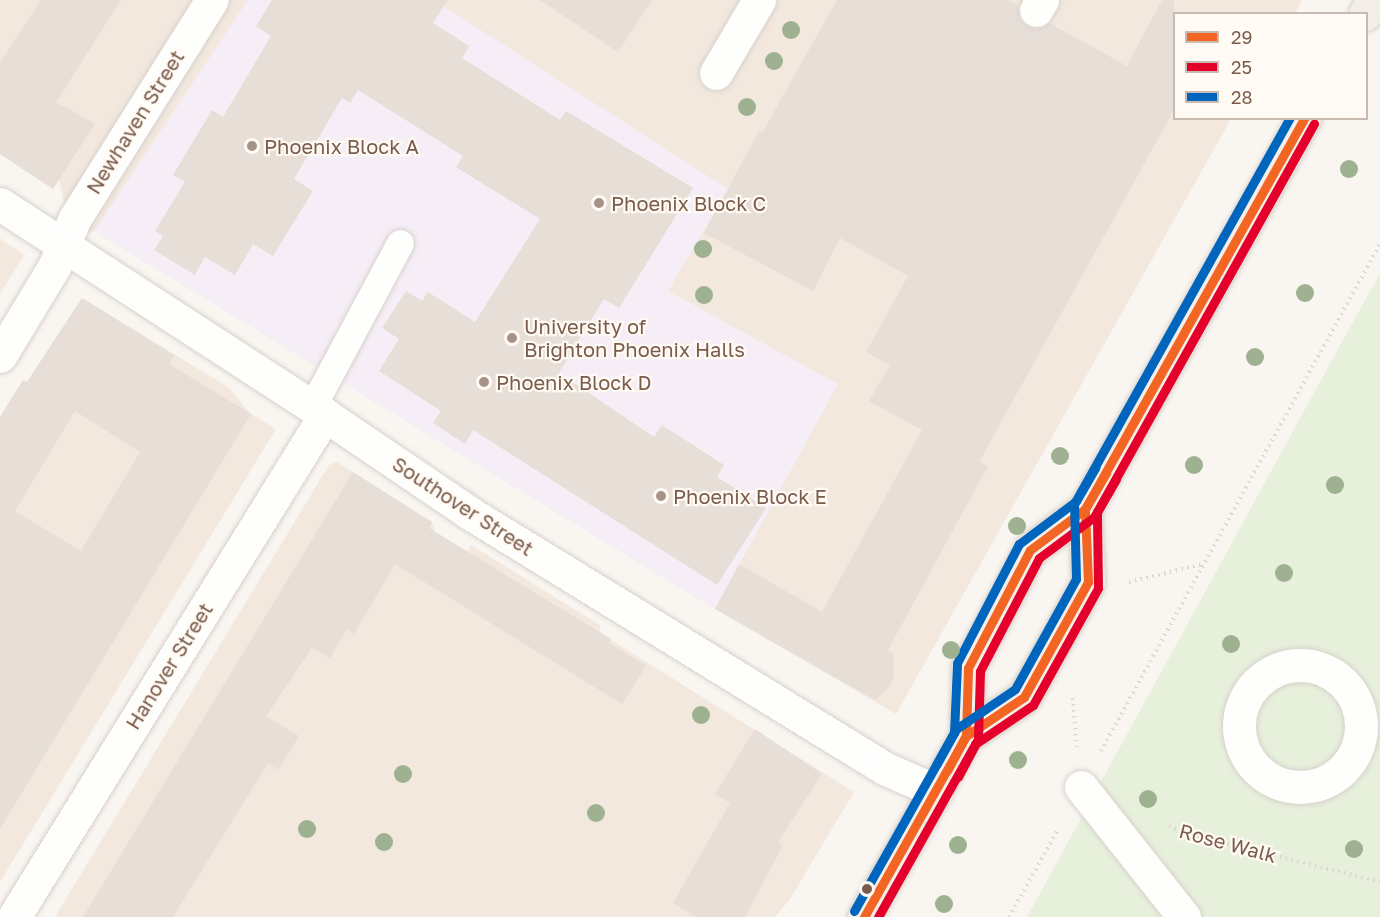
<!DOCTYPE html>
<html>
<head>
<meta charset="utf-8">
<style>
	body { margin:0 }
	#map { position:relative; width:1380px; height:917px; overflow:hidden; background:#f9f5f0; font-family:"Golos Text",sans-serif }
	div>[style] { position:absolute }
	.residential>* { inset:0; background:#f2e8de }
	.education>* { inset:0; background:#f6eef6 }
	.green>* { inset:0; background:#e7f0db }
	.building>* { inset:0; background:#e6ded7 }
	.path>* { height:4px; margin-top:-2px; transform-origin:0; background:repeating-linear-gradient(90deg,#dcd5d0 0 1.5px,transparent 0 6px) }
	.roads { filter:drop-shadow(0 0 2px #d7d1cb) drop-shadow(0 0 2px #d7d1cb) }
	.service>* { height:27px; margin:-13.5px; padding:0 13.5px; transform-origin:13.5px; border-radius:13.5px; background:#fefefd }
	.pedestrian>* { height:33px; margin:-16.5px; padding:0 16.5px; transform-origin:16.5px; border-radius:16.5px; background:#fefefd }
	.pedestrian>.ring { margin:-16.5px; padding:0; box-sizing:content-box; background:none; border:33px solid #fefefd; border-radius:50% }
	.minor>* { height:33px; margin:-16.5px; padding:0 16.5px; transform-origin:16.5px; border-radius:16.5px; background:#fefefd }
	.primary>* { height:33px; margin:-16.5px; padding:0 16.5px; transform-origin:16.5px; border-radius:16.5px; background:#f3eee8 }
	.bus-1>* { height:9px; margin:-4.5px; padding:0 4.5px; transform-origin:4.5px; border-radius:4.5px; background:#f26522 }
	.bus-2>* { height:9px; margin:-4.5px; padding:0 4.5px; transform-origin:4.5px; border-radius:4.5px; background:#e4002b }
	.bus-3>* { height:9px; margin:-4.5px; padding:0 4.5px; transform-origin:4.5px; border-radius:4.5px; background:#0065bd }
	.trees>* { width:18px; height:18px; margin:-9px; border-radius:50%; background:#9eb190 }
	.dots>* { width:16px; height:16px; translate:-50% -50%; box-sizing:border-box; border:3px solid #fffaf3; border-radius:50% }
	span { translate:-50% -50%; white-space:nowrap; text-align:center; line-height:1.15; -webkit-text-stroke:4.5px #fffaf3; paint-order:stroke }
	.street-label { font-size:20px; color:#7a5c4d }
	.poi-label { font-size:20px; color:#7a5c4d }
	.left { translate:0 -50%; text-align:left }
	.legend { position:absolute; left:1173px; top:12px; width:195px; height:108px; box-sizing:border-box; background:#fffaf3; border:2px solid #cabbb1; margin:0; padding:8px 10px; list-style:none; font-size:18px; color:#7a5c4d }
	.legend li { display:flex; align-items:center; gap:12px; height:30px }
	.legend b { width:30px; border:2px solid #cabbb1 }
</style>
</head>
<body>
<div id="map">
	<div class="residential">
		<i style="clip-path:polygon(0 0,1302px 0,1295px 13px,1174px 14px,1174px 118px,1231px 119px,896px 714px,715px 609px,94px 231px,72px 238px,59px 180px,46px 184px,0 154px)"></i>
		<i style="clip-path:polygon(0 239px,24px 255px,0 294px)"></i>
		<i style="clip-path:polygon(82px 298px,228px 387px,251px 414px,276px 429px,0 882px,0 417px,23px 380px,27px 382px)"></i>
		<i style="clip-path:polygon(337px 462px,432px 522px,435px 533px,467px 552px,471px 545px,556px 598px,600px 625px,600px 633px,854px 792px,790px 899px,775px 917px,55px 917px,329px 465px)"></i>
	</div>
	<div class="education">
		<i style="clip-path:polygon(248px 0,434px 0,728px 189px,668px 291px,838px 384px,715px 609px,94px 231px)"></i>
	</div>
	<div class="green">
		<i style="clip-path:polygon(1380px 274px,1380px 917px,1027px 917px,1349px 329px)"></i>
	</div>
	<div class="building">
		<i style="clip-path:polygon(41px 0,121px 0,56px 102px,95px 124px,53px 189px,0 154px,0 63px)"></i>
		<i style="clip-path:polygon(272px 0,448px 0,433px 23px,469px 46px,462px 58px,560px 120px,566px 111px,693px 188px,619px 308px,604px 299px,559px 373px,654px 437px,662px 425px,724px 465px,717px 477px,766px 508px,717px 585px,473px 430px,465px 444px,433px 423px,441px 411px,379px 371px,399px 339px,382px 328px,406px 291px,422px 301px,428px 292px,475px 322px,540px 219px,456px 167px,463px 156px,358px 90px,350px 103px,342px 98px,294px 179px,313px 191px,273px 256px,253px 244px,235px 275px,205px 257px,195px 275px,154px 250px,163px 236px,155px 231px,185px 182px,173px 175px,212px 110px,223px 117px,271px 36px,256px 26px)"></i>
		<i style="clip-path:polygon(540px 0,652px 0,618px 52px)"></i>
		<i style="clip-path:polygon(837px 0,1008px 0,1018px 6px,1019px 19px,1027px 26px,1036px 29px,1049px 23px,1127px 66px,1162px 0,1174px 0,1174px 110px,979px 462px,988px 466px,888px 650px,893px 653px,894px 678px,887px 690px,875px 700px,715px 609px,739px 564px,822px 612px,922px 430px,869px 401px,890px 365px,866px 352px,908px 276px,840px 238px,813px 291px,704px 233px,759px 131px,762px 133px)"></i>
		<i style="clip-path:polygon(evenodd,82px 298px,174px 355px,169px 364px,251px 414px,0 829px,0 417px,23px 380px,27px 382px,82px 298px,75px 411px,140px 452px,81px 551px,15px 511px,75px 411px)"></i>
		<i style="clip-path:polygon(353px 472px,432px 522px,429px 528px,611px 639px,609px 643px,646px 666px,622px 704px,395px 564px,354px 634px,347px 629px,330px 658px,312px 648px,266px 716px,299px 736px,278px 770px,268px 763px,173px 917px,83px 917px)"></i>
		<i style="clip-path:polygon(755px 729px,822px 774px,778px 842px,783px 845px,745px 917px,696px 917px,673px 903px,730px 803px,715px 794px)"></i>
	</div>
	<div class="path">
		<i style="left:1129px;top:582px;width:76px;rotate:-13.7deg"></i>
		<i style="left:1073px;top:698px;width:49px;rotate:85.3deg"></i>
		<i style="left:1101px;top:751px;width:579px;rotate:-61.18deg"></i>
		<i style="left:1169px;top:826px;width:13px;rotate:27deg"></i>
		<i style="left:1181px;top:832px;width:205px;rotate:14.1deg"></i>
		<i style="left:1009px;top:917px;width:102px;rotate:-60.7deg"></i>
	</div>
	<div class="roads">
		<div class="service">
			<i style="left:312px;top:407px;width:186px;rotate:-61.8deg"></i>
		</div>
		<div class="pedestrian">
			<i class="ring" style="left:1239px;top:665px;width:89px;height:89px"></i>
			<i style="left:1081px;top:787px;width:166px;rotate:51.6deg"></i>
		</div>
		<div class="minor">
			<i style="left:1036px;top:10px;width:12px;rotate:-59deg"></i>
			<i style="left:716px;top:73px;width:85px;rotate:-59.5deg"></i>
			<i style="left:0;top:204px;width:387px;rotate:33deg"></i>
			<i style="left:325px;top:415px;width:173px;rotate:34.1deg"></i>
			<i style="left:468px;top:512px;width:488px;rotate:31.6deg"></i>
			<i style="left:884px;top:768px;width:57px;rotate:23.9deg"></i>
			<i style="left:0;top:356px;width:104px;rotate:-58.8deg"></i>
			<i style="left:54px;top:267px;width:53px;rotate:-66.8deg"></i>
			<i style="left:75px;top:218px;width:257px;rotate:-57.9deg"></i>
			<i style="left:14px;top:917px;width:591px;rotate:-58.22deg"></i>
		</div>
		<div class="primary">
			<i style="left:1365px;top:14px;width:16px;rotate:-60deg"></i>
			<i style="left:966px;top:736px;width:70px;rotate:-33.9deg"></i>
			<i style="left:1024px;top:697px;width:132px;rotate:-60.9deg"></i>
			<i style="left:1088px;top:582px;width:73px;rotate:-92.4deg"></i>
			<i style="left:864px;top:917px;width:208px;rotate:-60.6deg"></i>
			<i style="left:966px;top:736px;width:68px;rotate:-88.3deg"></i>
			<i style="left:968px;top:668px;width:133px;rotate:-62.3deg"></i>
			<i style="left:1030px;top:550px;width:69px;rotate:-36.7deg"></i>
			<i style="left:1085px;top:509px;width:448px;rotate:-60.7deg"></i>
		</div>
	</div>
	<div class="bus-1">
		<i style="left:947px;top:771px;width:40px;rotate:-62deg"></i>
		<i style="left:966px;top:736px;width:68px;rotate:-88.3deg"></i>
		<i style="left:968px;top:668px;width:133px;rotate:-62.3deg"></i>
		<i style="left:1030px;top:550px;width:69px;rotate:-36.7deg"></i>
		<i style="left:1085px;top:509px;width:42px;rotate:-59.7deg"></i>
		<i style="left:864px;top:917px;width:208px;rotate:-60.6deg"></i>
		<i style="left:966px;top:736px;width:70px;rotate:-33.9deg"></i>
		<i style="left:1024px;top:697px;width:132px;rotate:-60.9deg"></i>
		<i style="left:1088px;top:582px;width:73px;rotate:-92.4deg"></i>
		<i style="left:1085px;top:509px;width:448px;rotate:-60.7deg"></i>
	</div>
	<div class="bus-2">
		<i style="left:958px;top:777px;width:43px;rotate:-62.2deg"></i>
		<i style="left:978px;top:739px;width:68px;rotate:-88.3deg"></i>
		<i style="left:980px;top:671px;width:127px;rotate:-62.4deg"></i>
		<i style="left:1039px;top:558px;width:69px;rotate:-36.7deg"></i>
		<i style="left:1094px;top:517px;width:44px;rotate:-59.9deg"></i>
		<i style="left:878px;top:917px;width:198px;rotate:-60.7deg"></i>
		<i style="left:975px;top:744px;width:70px;rotate:-33.9deg"></i>
		<i style="left:1033px;top:705px;width:134px;rotate:-60.9deg"></i>
		<i style="left:1098px;top:588px;width:76px;rotate:-90.8deg"></i>
		<i style="left:1097px;top:512px;width:445px;rotate:-60.8deg"></i>
	</div>
	<div class="bus-3">
		<i style="left:936px;top:765px;width:37px;rotate:-61deg"></i>
		<i style="left:954px;top:733px;width:70px;rotate:-87.5deg"></i>
		<i style="left:957px;top:663px;width:134px;rotate:-62.5deg"></i>
		<i style="left:1019px;top:544px;width:71px;rotate:-37deg"></i>
		<i style="left:1076px;top:501px;width:39px;rotate:-60deg"></i>
		<i style="left:854px;top:911px;width:209px;rotate:-60.7deg"></i>
		<i style="left:956px;top:729px;width:71px;rotate:-34.1deg"></i>
		<i style="left:1015px;top:689px;width:126px;rotate:-61deg"></i>
		<i style="left:1076px;top:579px;width:75px;rotate:-91.5deg"></i>
		<i style="left:1074px;top:504px;width:442px;rotate:-60.8deg"></i>
	</div>
	<div class="trees">
		<i style="left:791px;top:30px"></i>
		<i style="left:774px;top:61px"></i>
		<i style="left:747px;top:107px"></i>
		<i style="left:1349px;top:169px"></i>
		<i style="left:703px;top:249px"></i>
		<i style="left:1305px;top:293px"></i>
		<i style="left:704px;top:295px"></i>
		<i style="left:1255px;top:357px"></i>
		<i style="left:1060px;top:456px"></i>
		<i style="left:1194px;top:465px"></i>
		<i style="left:1335px;top:485px"></i>
		<i style="left:1017px;top:526px"></i>
		<i style="left:1284px;top:573px"></i>
		<i style="left:1231px;top:644px"></i>
		<i style="left:951px;top:650px"></i>
		<i style="left:701px;top:715px"></i>
		<i style="left:1018px;top:760px"></i>
		<i style="left:403px;top:774px"></i>
		<i style="left:1148px;top:799px"></i>
		<i style="left:596px;top:813px"></i>
		<i style="left:307px;top:829px"></i>
		<i style="left:384px;top:842px"></i>
		<i style="left:958px;top:845px"></i>
		<i style="left:1354px;top:849px"></i>
		<i style="left:944px;top:904px"></i>
	</div>
	<div class="dots">
		<i style="left:252px;top:146px;background:#a69286"></i>
		<i style="left:599px;top:203px;background:#a69286"></i>
		<i style="left:512px;top:338px;background:#a69286"></i>
		<i style="left:484px;top:382px;background:#a69286"></i>
		<i style="left:661px;top:496px;background:#a69286"></i>
		<i style="left:867px;top:889px;background:#7a5c4d"></i>
	</div>
	<div class="street-label">
		<span style="left:135px;top:122px;rotate:-58deg">Newhaven Street</span>
		<span style="left:463px;top:506px;rotate:33deg">Southover Street</span>
		<span style="left:169px;top:666px;rotate:-58deg">Hanover Street</span>
		<span style="left:1228px;top:843px;rotate:15deg">Rose Walk</span>
	</div>
	<div class="poi-label">
		<span class="left" style="left:264px;top:146px">Phoenix Block A</span>
		<span class="left" style="left:611px;top:203px">Phoenix Block C</span>
		<span class="left" style="left:524px;top:338px">University of<br>Brighton Phoenix Halls</span>
		<span class="left" style="left:496px;top:382px">Phoenix Block D</span>
		<span class="left" style="left:673px;top:496px">Phoenix Block E</span>
	</div>
	<ul class="legend">
	<li><b style="height:8px;background:#f26522"></b>29</li>
	<li><b style="height:8px;background:#e4002b"></b>25</li>
	<li><b style="height:8px;background:#0065bd"></b>28</li>
	</ul>
</div>
</body>
</html>
